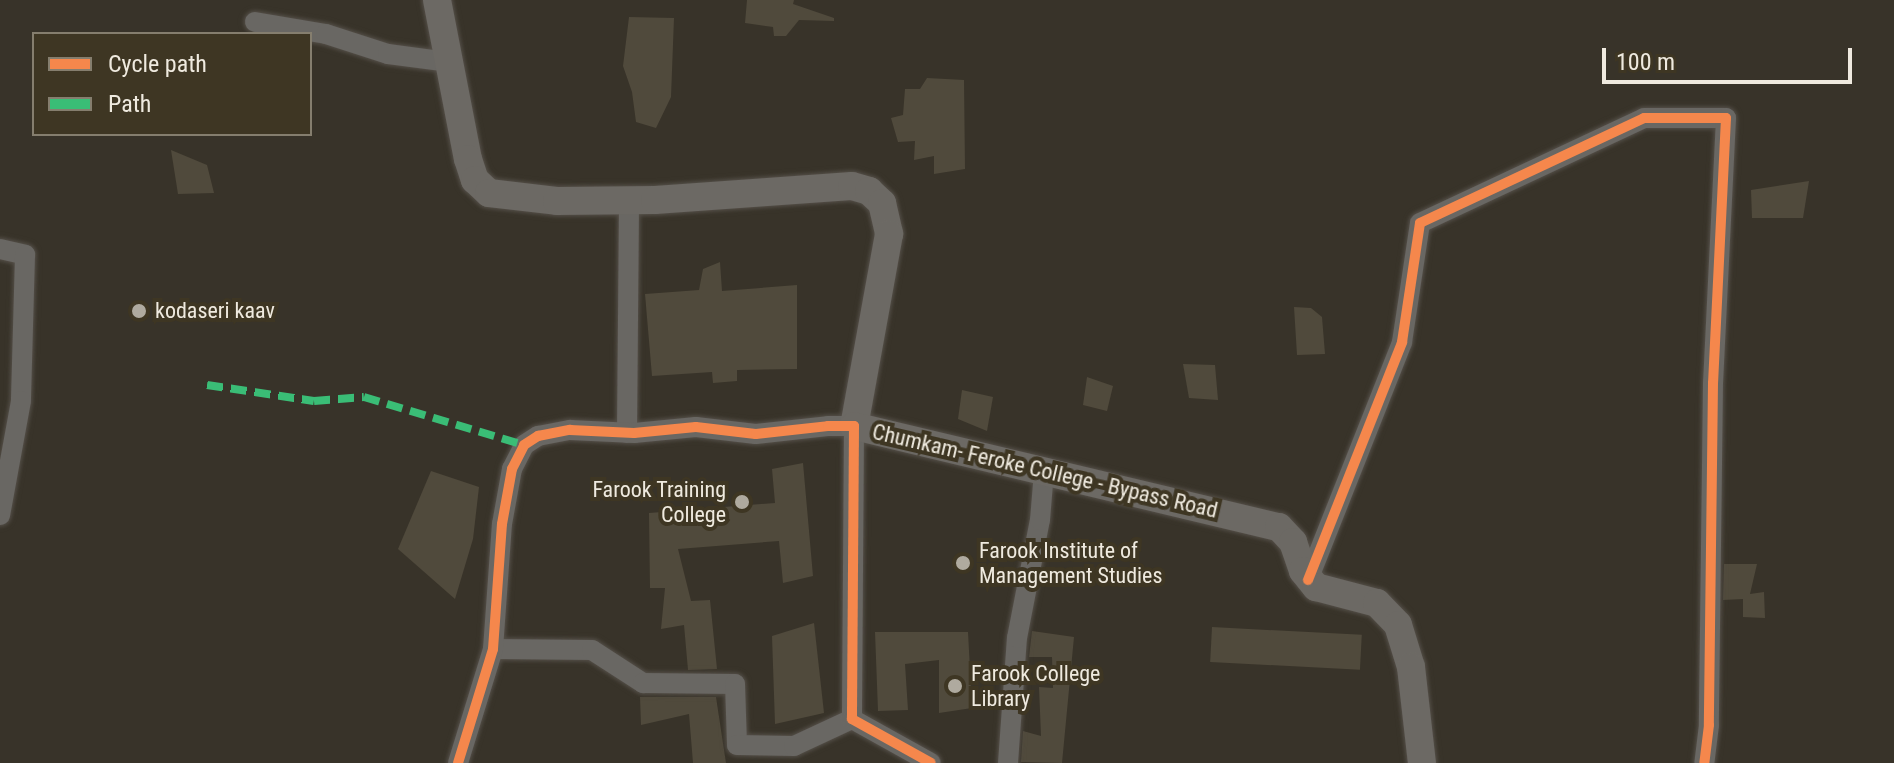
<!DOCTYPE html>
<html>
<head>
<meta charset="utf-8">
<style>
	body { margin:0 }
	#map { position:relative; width:1894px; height:763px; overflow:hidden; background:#383329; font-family:"Roboto Condensed",sans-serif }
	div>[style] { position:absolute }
	.building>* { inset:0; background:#504a3c; transform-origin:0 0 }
	.roads { filter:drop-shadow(0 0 2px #544f48) drop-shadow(0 0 2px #544f48) }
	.minor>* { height:20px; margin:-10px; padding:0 10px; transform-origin:10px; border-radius:10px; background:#696763 }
	.secondary>* { height:28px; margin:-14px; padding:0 14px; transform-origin:14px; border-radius:14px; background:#6c6964 }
	.quiet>* { height:8px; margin-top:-4px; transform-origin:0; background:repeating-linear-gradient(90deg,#3abd76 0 16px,transparent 0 24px) }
	.cycleway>* { height:10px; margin:-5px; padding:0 5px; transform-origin:5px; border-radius:5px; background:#f5874c }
	.dots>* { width:22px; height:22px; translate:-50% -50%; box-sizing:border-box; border:4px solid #3e3623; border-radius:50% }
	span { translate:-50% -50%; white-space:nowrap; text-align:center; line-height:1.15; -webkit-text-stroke:8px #3e3623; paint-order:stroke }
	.poi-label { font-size:22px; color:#efeadf }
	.left { translate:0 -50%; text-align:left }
	.right { translate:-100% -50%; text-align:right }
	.street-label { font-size:22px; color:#efeadf }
	.legend { position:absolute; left:32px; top:32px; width:280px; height:104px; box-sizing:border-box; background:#3e3623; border:2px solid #857e6e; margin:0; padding:10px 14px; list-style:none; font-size:24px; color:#efeadf }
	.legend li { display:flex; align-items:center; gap:16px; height:40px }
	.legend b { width:40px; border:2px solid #857e6e }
	.scale { position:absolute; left:1602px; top:48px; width:250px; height:36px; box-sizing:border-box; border:4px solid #efeadf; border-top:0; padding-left:10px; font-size:24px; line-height:28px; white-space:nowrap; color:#efeadf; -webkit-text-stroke:6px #3e3623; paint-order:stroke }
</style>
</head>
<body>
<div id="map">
	<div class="building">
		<i style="clip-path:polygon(747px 0,794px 0,793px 4px,834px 18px,834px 21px,799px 20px,786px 36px,774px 36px,773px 27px,745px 23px)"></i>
		<i style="clip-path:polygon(629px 17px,674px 18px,671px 97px,656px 128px,636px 122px,632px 92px,623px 66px)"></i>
		<i style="clip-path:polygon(927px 78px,964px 80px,965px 169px,934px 174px,934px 156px,914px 160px,915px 141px,898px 142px,891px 118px,903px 115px,905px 89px,920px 89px)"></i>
		<i style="clip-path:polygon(171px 150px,207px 165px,214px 193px,178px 194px)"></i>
		<i style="clip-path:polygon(1809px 181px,1803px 218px,1752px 218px,1751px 190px)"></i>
		<i style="clip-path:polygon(720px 262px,722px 291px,797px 285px,797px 369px,737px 370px,737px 381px,713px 383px,712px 372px,652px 376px,645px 294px,699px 290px,703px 269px)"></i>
		<i style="clip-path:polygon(1294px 307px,1311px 308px,1322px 317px,1325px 354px,1297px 355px)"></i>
		<i style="clip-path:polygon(1183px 364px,1215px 365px,1218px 400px,1189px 398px)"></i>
		<i style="clip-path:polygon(1087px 377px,1113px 386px,1107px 411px,1083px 405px)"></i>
		<i style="clip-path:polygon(962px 390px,993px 397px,987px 431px,958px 419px)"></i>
		<i style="clip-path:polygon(803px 463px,813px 576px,783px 583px,779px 541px,678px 549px,691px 601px,710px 600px,717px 669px,688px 670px,684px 625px,661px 629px,665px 588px,650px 588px,649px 513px,775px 503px,772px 469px)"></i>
		<i style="clip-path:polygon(431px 471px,479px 487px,473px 539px,455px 599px,398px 549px)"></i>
		<i style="clip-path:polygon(1724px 564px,1757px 564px,1750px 594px,1764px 592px,1765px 618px,1743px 617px,1743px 599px,1723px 600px)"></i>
		<i style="clip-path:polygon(814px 623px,824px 713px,775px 724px,772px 636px)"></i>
		<i style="left:1212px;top:627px;width:150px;height:35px;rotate:3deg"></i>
		<i style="clip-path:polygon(1032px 631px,1074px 637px,1062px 763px,1021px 762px,1023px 731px,1041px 736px,1039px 687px,1053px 688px,1052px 657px,1029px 657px)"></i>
		<i style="clip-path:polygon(875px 632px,968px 632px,972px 708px,939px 713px,939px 660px,905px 664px,908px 710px,878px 711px)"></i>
		<i style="clip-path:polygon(640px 697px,716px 697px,726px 763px,693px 763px,689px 714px,641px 725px)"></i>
	</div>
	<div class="roads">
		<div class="minor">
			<i style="left:255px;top:22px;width:72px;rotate:9.6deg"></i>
			<i style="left:326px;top:34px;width:65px;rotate:17.9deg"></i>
			<i style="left:388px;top:54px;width:62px;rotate:7.5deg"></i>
			<i style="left:0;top:249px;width:26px;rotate:13deg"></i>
			<i style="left:25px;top:255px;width:146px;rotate:91.6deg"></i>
			<i style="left:21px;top:401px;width:116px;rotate:100.4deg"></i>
			<i style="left:627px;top:433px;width:232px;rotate:-89.5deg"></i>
			<i style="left:1308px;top:580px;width:256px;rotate:-68.4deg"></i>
			<i style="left:1402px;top:342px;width:120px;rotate:-81.4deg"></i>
			<i style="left:1420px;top:223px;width:247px;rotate:-25.1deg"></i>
			<i style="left:1644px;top:118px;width:82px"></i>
			<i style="left:1726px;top:118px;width:265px;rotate:92.8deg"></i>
			<i style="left:1713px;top:383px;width:342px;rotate:90.7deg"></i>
			<i style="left:1709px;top:725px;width:38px;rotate:97deg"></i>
			<i style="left:493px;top:649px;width:99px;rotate:0.6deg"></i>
			<i style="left:592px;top:650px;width:61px;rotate:32.9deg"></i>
			<i style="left:643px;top:683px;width:92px;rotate:0.6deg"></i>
			<i style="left:735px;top:684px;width:61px;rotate:88.1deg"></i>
			<i style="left:737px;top:745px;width:57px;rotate:1deg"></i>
			<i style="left:794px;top:746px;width:64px;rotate:-25deg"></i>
			<i style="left:458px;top:763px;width:119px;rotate:-72.9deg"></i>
			<i style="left:493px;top:649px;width:125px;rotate:-85.9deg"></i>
			<i style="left:502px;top:524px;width:56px;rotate:-79.7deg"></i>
			<i style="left:512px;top:469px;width:27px;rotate:-63deg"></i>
			<i style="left:524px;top:445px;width:17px;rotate:-33deg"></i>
			<i style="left:538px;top:436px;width:33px;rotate:-11deg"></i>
			<i style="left:570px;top:430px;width:64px;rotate:2.7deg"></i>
			<i style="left:634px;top:433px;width:62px;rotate:-5.5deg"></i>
			<i style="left:696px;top:427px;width:60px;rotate:6.7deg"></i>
			<i style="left:756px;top:434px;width:72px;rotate:-6.3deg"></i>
			<i style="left:828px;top:426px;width:26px"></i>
			<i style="left:854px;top:426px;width:293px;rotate:90.4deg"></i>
			<i style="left:852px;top:719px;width:90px;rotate:29.1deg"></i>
			<i style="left:1008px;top:763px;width:125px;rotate:-85.9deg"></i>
			<i style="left:1017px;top:638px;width:120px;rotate:-79deg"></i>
			<i style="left:1040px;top:520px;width:49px;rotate:-85.3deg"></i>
		</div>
		<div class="secondary">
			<i style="left:437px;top:0;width:162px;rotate:79deg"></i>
			<i style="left:468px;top:159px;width:22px;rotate:72deg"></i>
			<i style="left:475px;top:180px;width:19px;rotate:43deg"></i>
			<i style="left:489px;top:193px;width:68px;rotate:6.7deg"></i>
			<i style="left:557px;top:201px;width:98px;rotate:-0.6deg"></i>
			<i style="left:655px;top:200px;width:197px;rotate:-4.1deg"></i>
			<i style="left:852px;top:186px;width:18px;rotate:16deg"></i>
			<i style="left:869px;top:191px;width:18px;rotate:43deg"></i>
			<i style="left:882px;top:203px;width:32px;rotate:77deg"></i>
			<i style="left:889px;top:234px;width:195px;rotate:100.3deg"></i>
			<i style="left:854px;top:426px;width:437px;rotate:13.4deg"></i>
			<i style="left:1279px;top:527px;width:21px;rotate:47deg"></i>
			<i style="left:1293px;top:542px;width:31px;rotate:71deg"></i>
			<i style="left:1303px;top:571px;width:21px;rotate:51deg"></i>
			<i style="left:1316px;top:587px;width:63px;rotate:14.7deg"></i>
			<i style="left:1377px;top:603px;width:30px;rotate:46deg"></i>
			<i style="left:1398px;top:625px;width:44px;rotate:72.8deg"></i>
			<i style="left:1411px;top:667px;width:97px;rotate:83.5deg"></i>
		</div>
	</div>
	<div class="quiet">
		<i style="left:207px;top:385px;width:108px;rotate:8.5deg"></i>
		<i style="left:314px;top:401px;width:50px;rotate:-4.6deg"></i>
		<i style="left:364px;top:397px;width:167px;rotate:16.7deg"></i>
	</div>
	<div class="cycleway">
		<i style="left:1308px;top:580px;width:256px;rotate:-68.4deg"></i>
		<i style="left:1402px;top:342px;width:120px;rotate:-81.4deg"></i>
		<i style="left:1420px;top:223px;width:247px;rotate:-25.1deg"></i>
		<i style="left:1644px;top:118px;width:82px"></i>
		<i style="left:1726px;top:118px;width:265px;rotate:92.8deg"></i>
		<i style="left:1713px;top:383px;width:342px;rotate:90.7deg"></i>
		<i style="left:1709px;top:725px;width:38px;rotate:97deg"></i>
		<i style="left:458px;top:763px;width:119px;rotate:-72.9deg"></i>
		<i style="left:493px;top:649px;width:125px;rotate:-85.9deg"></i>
		<i style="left:502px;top:524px;width:56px;rotate:-79.7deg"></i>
		<i style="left:512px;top:469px;width:27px;rotate:-63deg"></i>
		<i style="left:524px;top:445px;width:17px;rotate:-33deg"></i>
		<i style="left:538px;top:436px;width:33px;rotate:-11deg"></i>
		<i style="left:570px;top:430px;width:64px;rotate:2.7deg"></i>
		<i style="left:634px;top:433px;width:62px;rotate:-5.5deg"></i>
		<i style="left:696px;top:427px;width:60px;rotate:6.7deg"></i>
		<i style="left:756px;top:434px;width:72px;rotate:-6.3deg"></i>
		<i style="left:828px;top:426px;width:26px"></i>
		<i style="left:854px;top:426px;width:293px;rotate:90.4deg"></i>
		<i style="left:852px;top:719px;width:90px;rotate:29.1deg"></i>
	</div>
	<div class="dots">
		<i style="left:139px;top:311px;background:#afaa9f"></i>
		<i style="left:742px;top:502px;background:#afaa9f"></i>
		<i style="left:963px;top:563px;background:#afaa9f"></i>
		<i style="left:955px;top:686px;background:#afaa9f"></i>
	</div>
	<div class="poi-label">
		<span class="left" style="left:155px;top:311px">kodaseri kaav</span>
		<span class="right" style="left:726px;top:502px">Farook Training<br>College</span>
		<span class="left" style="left:979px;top:563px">Farook Institute of<br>Management Studies</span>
		<span class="left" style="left:971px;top:686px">Farook College<br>Library</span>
	</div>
	<div class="street-label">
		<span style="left:1045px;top:471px;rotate:13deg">Chumkam- Feroke College - Bypass Road</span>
	</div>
	<ul class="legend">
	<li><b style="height:10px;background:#f5874c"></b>Cycle path</li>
	<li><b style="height:10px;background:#3abd76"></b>Path</li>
	</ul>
	<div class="scale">100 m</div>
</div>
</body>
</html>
